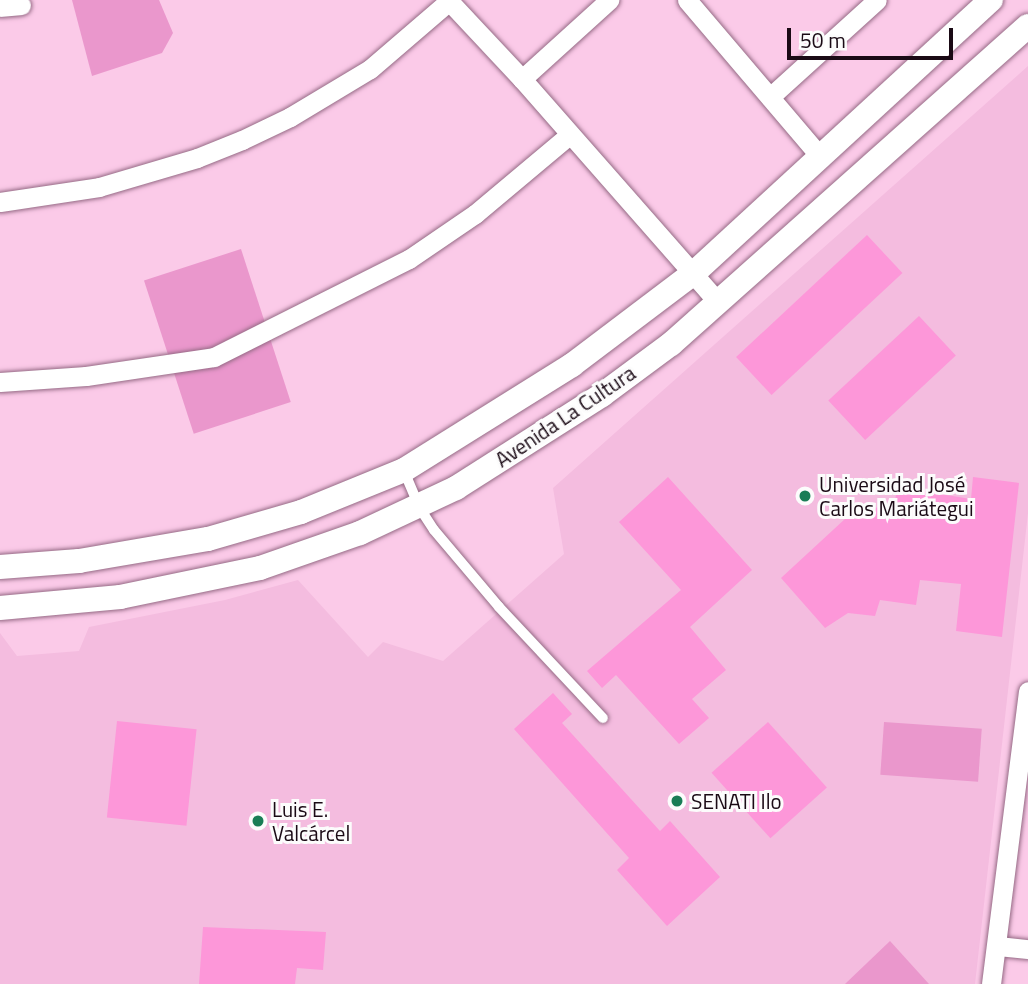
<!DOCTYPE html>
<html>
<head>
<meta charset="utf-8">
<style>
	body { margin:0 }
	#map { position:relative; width:1028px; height:984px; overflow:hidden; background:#fbcae8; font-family:"Titillium Web",sans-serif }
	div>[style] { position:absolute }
	.built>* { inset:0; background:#f4bcdf }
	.green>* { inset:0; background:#ea97cc; transform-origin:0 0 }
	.building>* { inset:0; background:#fd97d9; transform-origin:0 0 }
	.roads { filter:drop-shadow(0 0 2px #956a85) drop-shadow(0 0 2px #956a85) }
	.service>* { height:10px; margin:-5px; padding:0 5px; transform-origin:5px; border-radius:5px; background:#fff }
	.minor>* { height:19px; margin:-9.5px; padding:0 9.5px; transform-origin:9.5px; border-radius:9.5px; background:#fff }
	.tertiary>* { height:24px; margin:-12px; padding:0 12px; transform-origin:12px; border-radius:12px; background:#fff }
	.dots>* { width:19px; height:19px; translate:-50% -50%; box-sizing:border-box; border:4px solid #fcfcfc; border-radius:50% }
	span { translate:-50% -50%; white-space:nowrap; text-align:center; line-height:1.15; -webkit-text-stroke:6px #fcfcfc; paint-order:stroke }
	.street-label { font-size:21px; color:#1a0a15 }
	.poi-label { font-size:21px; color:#1a0a15 }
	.left { translate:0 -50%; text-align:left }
	.scale { position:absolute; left:787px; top:28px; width:166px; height:32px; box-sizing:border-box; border:4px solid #1a0a15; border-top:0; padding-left:9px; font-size:21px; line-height:24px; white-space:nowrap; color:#1a0a15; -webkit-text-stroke:5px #fcfcfc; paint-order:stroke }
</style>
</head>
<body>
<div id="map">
	<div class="built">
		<i style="clip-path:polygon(1028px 66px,1028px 513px,975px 984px,0 984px,0 633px,17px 656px,79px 651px,89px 627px,225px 600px,298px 580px,368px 657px,383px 642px,443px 661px,564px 554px,553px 488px)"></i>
	</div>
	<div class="green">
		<i style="clip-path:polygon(72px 0,159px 0,173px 33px,162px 53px,92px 76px)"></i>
		<i style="left:241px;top:249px;width:161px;height:102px;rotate:72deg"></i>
		<i style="left:884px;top:722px;width:98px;height:53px;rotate:4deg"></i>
		<i style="clip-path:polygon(890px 941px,929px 984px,845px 984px)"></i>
	</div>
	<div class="building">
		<i style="left:867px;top:235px;width:52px;height:179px;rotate:47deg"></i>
		<i style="left:919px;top:316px;width:54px;height:124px;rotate:47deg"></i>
		<i style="clip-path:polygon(668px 477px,752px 570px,690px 627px,726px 670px,692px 699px,709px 718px,679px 744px,616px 675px,602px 688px,587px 671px,681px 590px,619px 522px)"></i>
		<i style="clip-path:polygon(973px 477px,1019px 483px,1002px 637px,956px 631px,961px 584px,920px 580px,916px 605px,880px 600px,875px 616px,848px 613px,825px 628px,781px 578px,859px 506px,894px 509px,897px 487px,971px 499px)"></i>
		<i style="clip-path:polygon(553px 693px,572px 714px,562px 723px,660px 831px,670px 821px,720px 877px,667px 926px,617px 870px,629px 858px,514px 729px)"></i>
		<i style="left:117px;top:721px;width:80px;height:97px;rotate:6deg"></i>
		<i style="left:768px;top:722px;width:88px;height:76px;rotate:48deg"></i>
		<i style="clip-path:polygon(203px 927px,326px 932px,323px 970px,297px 968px,295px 984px,199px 984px)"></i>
	</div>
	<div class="roads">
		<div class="service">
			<i style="left:404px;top:471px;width:39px;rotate:67deg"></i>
			<i style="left:419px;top:507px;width:27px;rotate:57deg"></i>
			<i style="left:434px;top:530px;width:101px;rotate:49.8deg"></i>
			<i style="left:499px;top:607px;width:152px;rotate:46.9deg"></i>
		</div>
		<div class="minor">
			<i style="left:448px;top:0;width:108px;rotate:46.9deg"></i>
			<i style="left:522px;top:79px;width:298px;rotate:48.7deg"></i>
			<i style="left:687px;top:0;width:205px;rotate:49.6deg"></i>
			<i style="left:0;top:7px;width:21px;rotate:-5deg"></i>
			<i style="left:522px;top:79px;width:118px;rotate:-42.2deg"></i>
			<i style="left:770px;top:97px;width:144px;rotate:-42.2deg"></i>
			<i style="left:0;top:202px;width:100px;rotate:-8.6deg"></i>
			<i style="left:99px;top:187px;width:102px;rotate:-16.5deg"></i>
			<i style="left:197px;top:158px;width:48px;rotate:-21.8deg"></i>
			<i style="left:242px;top:140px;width:53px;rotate:-25.6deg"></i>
			<i style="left:290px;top:117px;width:93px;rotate:-31deg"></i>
			<i style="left:370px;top:69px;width:104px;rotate:-40.7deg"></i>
			<i style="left:0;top:382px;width:86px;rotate:-4deg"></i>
			<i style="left:86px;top:376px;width:129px;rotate:-8.4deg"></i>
			<i style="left:214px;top:357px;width:218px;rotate:-26.7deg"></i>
			<i style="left:409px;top:259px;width:80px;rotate:-34.3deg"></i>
			<i style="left:475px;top:214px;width:123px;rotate:-40deg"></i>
			<i style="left:998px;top:946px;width:30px;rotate:6deg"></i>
			<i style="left:991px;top:984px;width:295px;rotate:-82.8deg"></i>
		</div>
		<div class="tertiary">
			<i style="left:0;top:567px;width:79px;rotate:-4.3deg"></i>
			<i style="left:79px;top:561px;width:131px;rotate:-9.7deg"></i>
			<i style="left:208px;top:539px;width:97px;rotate:-16.2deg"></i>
			<i style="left:301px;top:512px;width:111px;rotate:-22.2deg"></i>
			<i style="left:404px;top:470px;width:198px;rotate:-32deg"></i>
			<i style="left:572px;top:365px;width:154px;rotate:-37.1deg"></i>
			<i style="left:695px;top:272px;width:402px;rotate:-42.6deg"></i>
			<i style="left:0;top:608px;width:121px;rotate:-5.2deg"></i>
			<i style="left:120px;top:597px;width:143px;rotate:-11.7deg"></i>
			<i style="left:260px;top:568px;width:106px;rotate:-19.3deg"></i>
			<i style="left:360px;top:533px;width:106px;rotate:-25.1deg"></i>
			<i style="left:456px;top:488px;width:173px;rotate:-32.5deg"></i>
			<i style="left:602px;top:395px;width:86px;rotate:-36.5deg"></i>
			<i style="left:671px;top:344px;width:478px;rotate:-41.7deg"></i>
		</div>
	</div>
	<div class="dots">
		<i style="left:805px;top:496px;background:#1a7d56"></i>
		<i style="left:677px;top:801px;background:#1a7d56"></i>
		<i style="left:258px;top:821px;background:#1a7d56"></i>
	</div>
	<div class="street-label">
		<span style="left:565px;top:416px;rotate:-34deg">Avenida La Cultura</span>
	</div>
	<div class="poi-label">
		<span class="left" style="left:819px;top:496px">Universidad José<br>Carlos Mariátegui</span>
		<span class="left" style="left:691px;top:801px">SENATI Ilo</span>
		<span class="left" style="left:272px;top:821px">Luis E.<br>Valcárcel</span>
	</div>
	<div class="scale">50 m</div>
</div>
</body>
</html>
